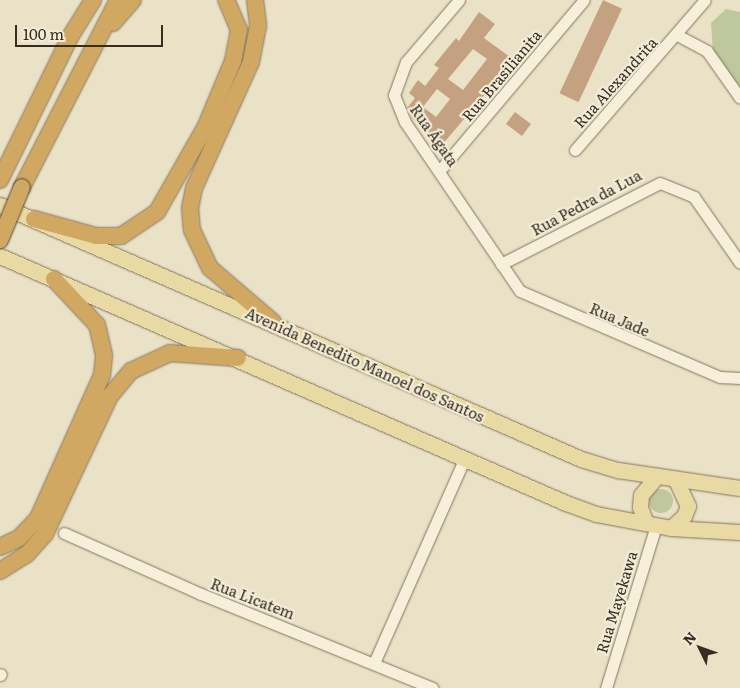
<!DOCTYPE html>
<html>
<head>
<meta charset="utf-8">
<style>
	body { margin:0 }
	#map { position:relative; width:740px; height:688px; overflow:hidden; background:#eae2c7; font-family:Literata,serif }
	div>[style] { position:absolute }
	.green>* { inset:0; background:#bfc79c }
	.round { border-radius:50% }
	.building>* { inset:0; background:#c4a281; transform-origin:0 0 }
	.roads { filter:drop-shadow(0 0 1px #84755e) drop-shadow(0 0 1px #84755e) }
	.minor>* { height:11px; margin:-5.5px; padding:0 5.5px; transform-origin:5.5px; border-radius:5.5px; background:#f6efda }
	.major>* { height:15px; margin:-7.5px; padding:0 7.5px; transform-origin:7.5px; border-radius:7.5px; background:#e9d9a3 }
	.highway>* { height:16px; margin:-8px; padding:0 8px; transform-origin:8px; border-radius:8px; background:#d1a861 }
	.bridges { filter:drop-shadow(0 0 1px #524432) drop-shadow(0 0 1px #524432) }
	.highway-bridge>* { height:16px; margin:-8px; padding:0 8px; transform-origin:8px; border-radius:8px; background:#d1a861 }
	span { translate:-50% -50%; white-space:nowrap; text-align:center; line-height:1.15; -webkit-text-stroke:4.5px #f2ecd6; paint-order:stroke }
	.street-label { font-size:15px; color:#362c20 }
	.north { position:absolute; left:675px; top:623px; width:50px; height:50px; -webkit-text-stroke:4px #f2ecd6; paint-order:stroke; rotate:312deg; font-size:14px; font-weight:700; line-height:20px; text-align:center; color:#362c20 }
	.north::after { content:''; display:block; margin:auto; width:18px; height:22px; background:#362c20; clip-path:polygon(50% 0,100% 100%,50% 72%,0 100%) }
	.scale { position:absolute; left:15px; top:25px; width:148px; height:22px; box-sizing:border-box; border:2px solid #362c20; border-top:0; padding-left:6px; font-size:15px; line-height:18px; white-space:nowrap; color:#362c20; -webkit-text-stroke:4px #f2ecd6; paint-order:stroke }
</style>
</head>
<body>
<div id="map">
	<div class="green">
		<i style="clip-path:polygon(726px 9px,740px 12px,740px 91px,713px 52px,711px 23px)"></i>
		<i class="round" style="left:649px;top:489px;width:24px;height:24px"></i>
	</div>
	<div class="building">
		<i style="left:603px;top:0;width:21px;height:103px;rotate:25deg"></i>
		<i style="clip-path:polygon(evenodd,479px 12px,495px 24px,484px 38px,514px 60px,442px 145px,411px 117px,407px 108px,415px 98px,409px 93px,418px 80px,425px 86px,439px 68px,434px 65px,456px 38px,459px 41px,479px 12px,473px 49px,487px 59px,463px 90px,448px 79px,473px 49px,479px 12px,437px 89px,450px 99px,436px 117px,423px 107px,437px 89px)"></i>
		<i style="left:515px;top:112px;width:20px;height:15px;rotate:37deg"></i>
	</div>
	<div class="roads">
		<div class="minor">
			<i style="left:459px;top:0;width:82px;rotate:130.5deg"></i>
			<i style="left:406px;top:62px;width:35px;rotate:110deg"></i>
			<i style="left:394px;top:95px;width:29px;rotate:68deg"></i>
			<i style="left:405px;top:122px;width:204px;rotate:55.8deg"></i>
			<i style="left:520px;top:291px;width:218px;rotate:23.3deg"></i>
			<i style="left:720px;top:377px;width:20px;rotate:3deg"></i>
			<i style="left:677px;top:35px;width:34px;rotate:28deg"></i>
			<i style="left:707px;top:51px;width:57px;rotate:54.9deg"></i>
			<i style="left:575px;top:150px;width:198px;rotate:-49.1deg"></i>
			<i style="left:441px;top:169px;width:221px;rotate:-49.8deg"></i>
			<i style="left:501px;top:264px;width:178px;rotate:-27deg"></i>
			<i style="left:660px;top:183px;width:37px;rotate:22deg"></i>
			<i style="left:694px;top:197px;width:80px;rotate:55.1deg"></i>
			<i style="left:64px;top:533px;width:150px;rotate:24deg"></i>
			<i style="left:201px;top:594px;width:250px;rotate:22.1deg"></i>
			<i style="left:374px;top:663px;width:222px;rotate:-66.1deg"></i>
			<i style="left:0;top:675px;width:1px;rotate:-45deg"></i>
			<i style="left:606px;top:688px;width:170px;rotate:-72.9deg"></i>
		</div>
		<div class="major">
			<i style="left:0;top:205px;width:634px;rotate:23.61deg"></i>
			<i style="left:581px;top:459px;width:39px;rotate:17deg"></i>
			<i style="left:618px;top:470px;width:123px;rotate:8.4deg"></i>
			<i style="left:0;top:256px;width:618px;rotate:23.58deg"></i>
			<i style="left:566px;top:503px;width:32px;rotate:20deg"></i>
			<i style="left:596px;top:514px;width:76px;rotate:10.6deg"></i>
			<i style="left:671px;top:528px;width:69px;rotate:3.3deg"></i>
			<i style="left:646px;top:523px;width:17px;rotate:-111deg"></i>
			<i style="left:640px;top:507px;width:12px;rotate:-85deg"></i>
			<i style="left:641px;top:495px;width:25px;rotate:-50deg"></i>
			<i style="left:671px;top:528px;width:18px;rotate:-43deg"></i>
			<i style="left:684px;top:516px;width:11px;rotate:-68deg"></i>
			<i style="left:688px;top:506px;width:29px;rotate:-115deg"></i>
		</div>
		<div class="highway">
			<i style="left:255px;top:0;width:26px;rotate:83deg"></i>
			<i style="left:258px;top:26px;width:37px;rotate:101deg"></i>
			<i style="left:251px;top:62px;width:138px;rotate:114.3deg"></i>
			<i style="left:194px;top:188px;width:20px;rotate:101deg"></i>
			<i style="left:190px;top:208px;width:22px;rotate:85deg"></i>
			<i style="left:192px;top:230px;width:42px;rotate:64.7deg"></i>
			<i style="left:210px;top:268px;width:83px;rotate:40.6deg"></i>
			<i style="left:113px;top:23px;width:30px;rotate:-49deg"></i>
			<i style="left:0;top:180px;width:159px;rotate:-63.9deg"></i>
			<i style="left:70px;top:37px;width:44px;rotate:-58.1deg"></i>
			<i style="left:22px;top:187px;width:210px;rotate:-62.8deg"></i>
			<i style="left:34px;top:219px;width:64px;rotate:15.3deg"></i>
			<i style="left:96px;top:236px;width:25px"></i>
			<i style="left:121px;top:236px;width:43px;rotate:-33.7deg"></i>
			<i style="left:157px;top:212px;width:97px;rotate:-60.3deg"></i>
			<i style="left:205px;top:128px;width:73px;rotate:-67.3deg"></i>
			<i style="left:233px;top:61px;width:32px;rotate:-79deg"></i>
			<i style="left:239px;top:30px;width:33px;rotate:-113deg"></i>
			<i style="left:0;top:547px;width:21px;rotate:-25deg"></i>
			<i style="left:19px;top:538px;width:28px;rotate:-46deg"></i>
			<i style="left:38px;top:518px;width:157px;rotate:-65.9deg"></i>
			<i style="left:102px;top:375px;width:20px;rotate:-84deg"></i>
			<i style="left:104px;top:355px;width:31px;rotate:-103deg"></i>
			<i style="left:97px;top:325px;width:63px;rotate:-133.1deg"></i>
			<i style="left:0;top:571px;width:32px;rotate:-32deg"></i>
			<i style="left:27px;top:554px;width:27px;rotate:-48deg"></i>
			<i style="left:45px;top:534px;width:153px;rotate:-64.8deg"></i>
			<i style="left:110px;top:396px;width:33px;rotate:-50deg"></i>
			<i style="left:131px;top:371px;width:43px;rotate:-24.8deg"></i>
			<i style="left:170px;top:353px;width:68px;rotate:4.2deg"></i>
		</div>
	</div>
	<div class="bridges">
		<div class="highway-bridge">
			<i style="left:0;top:240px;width:57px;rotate:-67.5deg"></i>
		</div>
	</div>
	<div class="street-label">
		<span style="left:501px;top:75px;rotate:-50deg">Rua Brasilianita</span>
		<span style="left:615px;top:82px;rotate:-48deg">Rua Alexandrita</span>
		<span style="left:435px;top:135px;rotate:55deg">Rua Ágata</span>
		<span style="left:586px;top:202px;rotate:-28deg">Rua Pedra da Lua</span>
		<span style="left:620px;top:319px;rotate:23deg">Rua Jade</span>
		<span style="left:365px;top:364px;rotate:24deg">Avenida Benedito Manoel dos Santos</span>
		<span style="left:253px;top:598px;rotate:21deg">Rua Licatem</span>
		<span style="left:616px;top:602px;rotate:-73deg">Rua Mayekawa</span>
	</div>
	<div class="north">N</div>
	<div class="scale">100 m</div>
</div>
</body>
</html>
